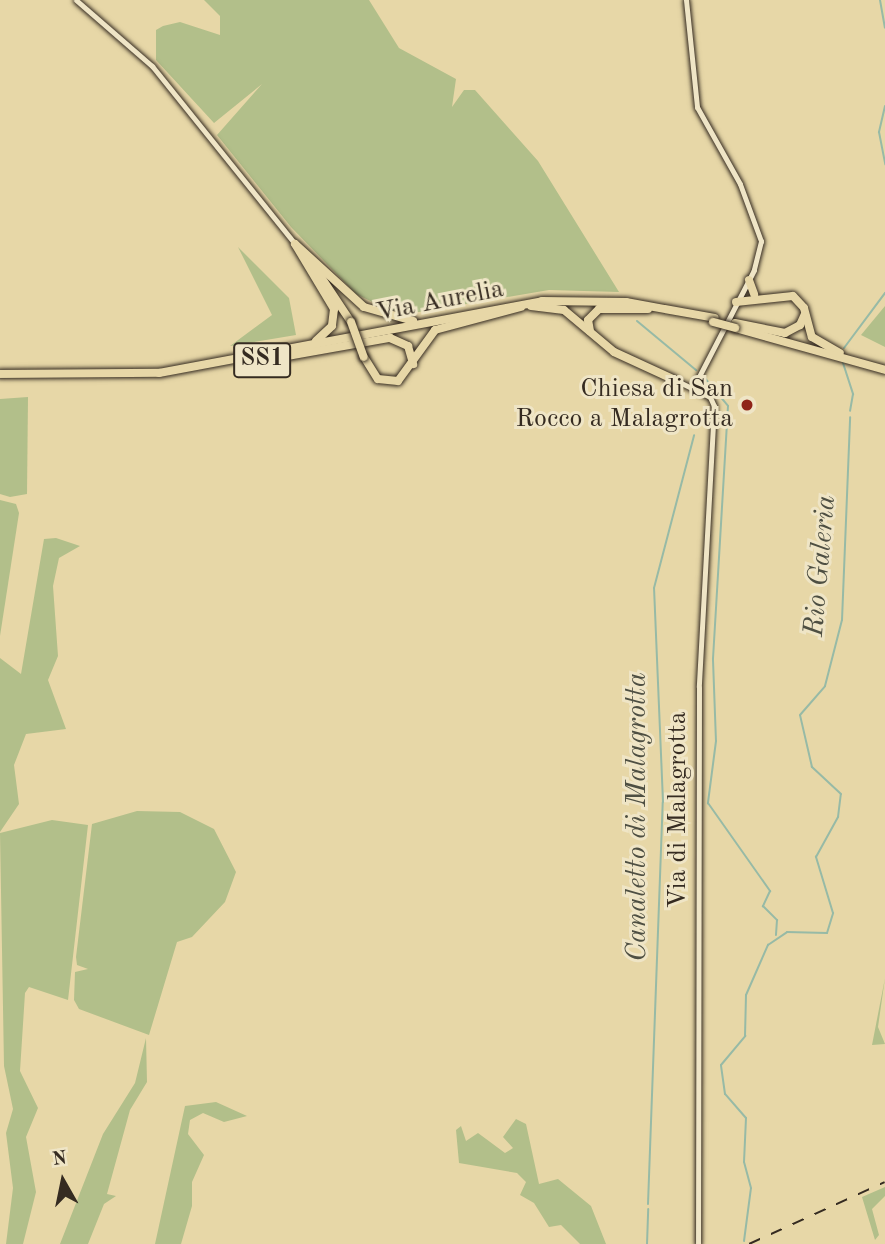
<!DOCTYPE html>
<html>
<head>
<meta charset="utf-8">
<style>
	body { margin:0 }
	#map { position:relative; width:885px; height:1244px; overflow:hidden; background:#e7d7a7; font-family:"Old Standard TT",serif }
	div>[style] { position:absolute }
	.green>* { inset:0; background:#b2bf8a }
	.stream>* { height:2px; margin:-1px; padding:0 1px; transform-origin:1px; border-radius:1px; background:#97baa6 }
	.roads { filter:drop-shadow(0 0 2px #352b21) drop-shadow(0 0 2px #352b21) }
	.secondary>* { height:5px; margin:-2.5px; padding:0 2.5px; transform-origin:2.5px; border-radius:2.5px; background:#efe5c6 }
	.highway>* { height:8px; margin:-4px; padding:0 4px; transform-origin:4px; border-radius:4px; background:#e7d7a7 }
	.rail>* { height:2px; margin-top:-1px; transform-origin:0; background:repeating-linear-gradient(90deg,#352b21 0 12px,transparent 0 24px) }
	.bridges { filter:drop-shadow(0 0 2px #352b21) drop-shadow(0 0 2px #352b21) }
	.highway-bridge>* { height:8px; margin:-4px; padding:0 4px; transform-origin:4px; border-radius:4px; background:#e7d7a7 }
	.dots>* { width:19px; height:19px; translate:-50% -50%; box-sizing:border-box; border:4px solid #efe5c6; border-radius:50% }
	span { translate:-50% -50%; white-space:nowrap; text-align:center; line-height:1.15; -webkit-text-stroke:6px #efe5c6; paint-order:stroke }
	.shield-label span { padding:2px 5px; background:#efe5c6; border:2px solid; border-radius:5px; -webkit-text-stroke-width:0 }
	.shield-label { font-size:24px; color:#352b21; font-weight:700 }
	.street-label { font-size:26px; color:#352b21 }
	.poi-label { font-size:26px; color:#352b21 }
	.right { translate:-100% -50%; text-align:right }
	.water-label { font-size:28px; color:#4e4f42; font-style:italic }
	.north { position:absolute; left:28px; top:1146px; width:70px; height:70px; -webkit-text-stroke:5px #efe5c6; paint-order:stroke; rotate:351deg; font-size:19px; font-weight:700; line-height:28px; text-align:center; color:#352b21 }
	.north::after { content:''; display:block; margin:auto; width:24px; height:32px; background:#352b21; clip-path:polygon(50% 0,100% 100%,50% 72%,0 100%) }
</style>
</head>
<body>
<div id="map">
	<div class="green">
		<i style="clip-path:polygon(204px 0,369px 0,399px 48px,456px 79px,452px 107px,464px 90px,475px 90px,538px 161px,619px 292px,549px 290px,419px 312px,389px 310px,356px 294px,291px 227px,217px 135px,262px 84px,214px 123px,156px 60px,156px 30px,163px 26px,180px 22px,220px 35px,220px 16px)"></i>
		<i style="clip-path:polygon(238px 247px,289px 298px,296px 335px,230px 346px,272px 315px)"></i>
		<i style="clip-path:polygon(885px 306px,885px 347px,861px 335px)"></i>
		<i style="clip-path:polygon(28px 397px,27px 494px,10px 497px,0 494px,0 399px)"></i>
		<i style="clip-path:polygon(0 500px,16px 504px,19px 513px,0 636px)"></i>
		<i style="clip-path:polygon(56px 538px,80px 546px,59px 558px,53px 586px,58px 656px,48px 680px,66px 729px,26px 734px,14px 765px,19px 804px,0 832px,0 658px,21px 674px,44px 539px)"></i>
		<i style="clip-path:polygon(137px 811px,180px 812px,214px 829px,236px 872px,225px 902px,192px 937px,177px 942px,149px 1035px,79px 1009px,74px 1000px,75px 972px,88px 969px,77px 965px,76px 957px,92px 824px)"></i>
		<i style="clip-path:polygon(52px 820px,88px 825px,68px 1000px,29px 987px,25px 993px,20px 1071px,38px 1108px,26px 1137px,36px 1192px,23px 1244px,6px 1244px,13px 1188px,6px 1133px,13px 1109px,4px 1066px,0 833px)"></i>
		<i style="clip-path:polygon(885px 978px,878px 1027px,885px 1044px,872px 1045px)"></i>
		<i style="clip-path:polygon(146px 1038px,147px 1082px,130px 1110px,107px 1194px,116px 1196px,104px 1204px,88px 1244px,60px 1244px,103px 1134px,135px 1083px)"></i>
		<i style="clip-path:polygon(216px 1102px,247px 1116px,224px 1122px,203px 1113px,190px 1120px,188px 1134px,204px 1155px,192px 1182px,192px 1206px,181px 1244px,155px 1244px,185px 1106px)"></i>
		<i style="clip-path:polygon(516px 1119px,526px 1124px,539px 1184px,558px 1179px,591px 1206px,606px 1244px,580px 1244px,561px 1225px,549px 1227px,534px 1203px,520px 1195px,526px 1182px,517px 1173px,459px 1163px,456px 1130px,461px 1126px,466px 1141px,478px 1133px,505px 1153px,513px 1148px,503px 1137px)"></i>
		<i style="clip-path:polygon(885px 1187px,885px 1196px,872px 1209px,879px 1235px,875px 1240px,862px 1197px)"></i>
	</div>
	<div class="stream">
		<i style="left:880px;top:0;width:28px;rotate:80deg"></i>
		<i style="left:885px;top:106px;width:27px;rotate:103deg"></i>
		<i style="left:879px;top:132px;width:33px;rotate:79deg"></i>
		<i style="left:637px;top:321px;width:77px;rotate:39.7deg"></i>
		<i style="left:844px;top:348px;width:69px;rotate:-53.3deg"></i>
		<i style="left:843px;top:363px;width:33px;rotate:72deg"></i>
		<i style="left:853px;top:394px;width:17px;rotate:100deg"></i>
		<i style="left:703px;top:376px;width:39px;rotate:50deg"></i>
		<i style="left:728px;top:406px;width:254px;rotate:93.4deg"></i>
		<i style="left:713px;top:660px;width:81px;rotate:87.9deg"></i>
		<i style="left:716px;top:741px;width:63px;rotate:97.4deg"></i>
		<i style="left:708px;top:803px;width:108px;rotate:54.8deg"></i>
		<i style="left:770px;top:891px;width:17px;rotate:115deg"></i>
		<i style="left:763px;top:906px;width:20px;rotate:45deg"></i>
		<i style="left:777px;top:920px;width:15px;rotate:94deg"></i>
		<i style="left:648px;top:1204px;width:402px;rotate:-87.9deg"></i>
		<i style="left:663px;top:802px;width:214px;rotate:-92.4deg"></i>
		<i style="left:654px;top:588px;width:158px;rotate:-75.3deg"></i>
		<i style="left:744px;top:1241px;width:53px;rotate:-82.5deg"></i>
		<i style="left:751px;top:1188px;width:27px;rotate:-105deg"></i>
		<i style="left:744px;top:1162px;width:44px;rotate:-87.4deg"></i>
		<i style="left:746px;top:1118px;width:32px;rotate:-131deg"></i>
		<i style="left:725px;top:1094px;width:29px;rotate:-98deg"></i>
		<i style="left:721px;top:1065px;width:38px;rotate:-50deg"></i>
		<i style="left:745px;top:1036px;width:41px;rotate:-88.6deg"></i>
		<i style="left:746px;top:995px;width:55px;rotate:-66.3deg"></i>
		<i style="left:768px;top:945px;width:23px;rotate:-34deg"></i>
		<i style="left:787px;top:932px;width:40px;rotate:1.4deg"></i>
		<i style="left:827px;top:933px;width:21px;rotate:-73deg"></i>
		<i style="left:833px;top:913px;width:59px;rotate:-106.9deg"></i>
		<i style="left:816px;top:857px;width:46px;rotate:-61.2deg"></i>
		<i style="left:838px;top:817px;width:23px;rotate:-83deg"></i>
		<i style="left:841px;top:794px;width:40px;rotate:-137deg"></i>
		<i style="left:812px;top:767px;width:53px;rotate:-103deg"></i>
		<i style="left:800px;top:715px;width:38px;rotate:-49deg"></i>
		<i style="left:825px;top:686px;width:68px;rotate:-75.6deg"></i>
		<i style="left:842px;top:620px;width:203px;rotate:-87.7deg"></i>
		<i style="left:647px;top:1244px;width:35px;rotate:-88deg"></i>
	</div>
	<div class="roads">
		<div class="secondary">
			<i style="left:76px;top:0;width:101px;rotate:41deg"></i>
			<i style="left:152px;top:66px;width:228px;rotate:51.2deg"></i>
			<i style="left:686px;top:0;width:108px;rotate:84.1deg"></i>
			<i style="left:697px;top:107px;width:88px;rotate:60.8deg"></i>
			<i style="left:740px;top:184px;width:61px;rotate:69.8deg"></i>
			<i style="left:761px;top:241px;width:30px;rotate:104deg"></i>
			<i style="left:754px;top:270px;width:133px;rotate:117.3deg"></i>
			<i style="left:675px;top:380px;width:39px;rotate:26deg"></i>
			<i style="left:710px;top:397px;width:10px;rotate:66deg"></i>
			<i style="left:714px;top:406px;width:281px;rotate:93.1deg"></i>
			<i style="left:699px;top:687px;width:557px;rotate:90.1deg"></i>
		</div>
		<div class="highway">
			<i style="left:295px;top:244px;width:93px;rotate:42.4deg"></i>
			<i style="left:364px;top:307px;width:51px;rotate:15.9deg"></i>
			<i style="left:295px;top:244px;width:76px;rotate:59deg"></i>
			<i style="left:334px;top:309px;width:17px;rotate:97deg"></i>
			<i style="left:332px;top:326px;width:22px;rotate:137deg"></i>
			<i style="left:311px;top:262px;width:72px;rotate:56.3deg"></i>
			<i style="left:749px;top:280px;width:15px;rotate:70deg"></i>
			<i style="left:736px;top:302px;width:57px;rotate:-6deg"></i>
			<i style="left:793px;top:296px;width:16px;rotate:47deg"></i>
			<i style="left:804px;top:308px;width:30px;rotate:75deg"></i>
			<i style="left:812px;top:337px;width:32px;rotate:30deg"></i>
			<i style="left:531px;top:306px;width:33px;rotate:7deg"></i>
			<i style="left:564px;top:310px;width:65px;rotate:40deg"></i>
			<i style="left:614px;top:352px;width:67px;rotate:24.7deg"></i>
			<i style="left:735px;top:323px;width:51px;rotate:11.3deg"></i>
			<i style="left:785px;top:333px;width:17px;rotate:-28deg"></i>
			<i style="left:800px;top:325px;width:12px;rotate:-66deg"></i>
			<i style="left:735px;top:328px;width:156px;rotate:15.6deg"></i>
			<i style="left:590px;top:331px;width:11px;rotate:-100deg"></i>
			<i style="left:588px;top:320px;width:16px;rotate:-45deg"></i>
			<i style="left:599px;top:309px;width:49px"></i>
			<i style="left:364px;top:357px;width:26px;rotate:58deg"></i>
			<i style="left:378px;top:379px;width:20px;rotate:6deg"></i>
			<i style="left:398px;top:381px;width:63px;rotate:-54deg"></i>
			<i style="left:435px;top:330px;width:89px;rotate:-15deg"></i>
			<i style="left:259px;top:361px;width:133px;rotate:-10deg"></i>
			<i style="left:390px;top:338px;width:20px;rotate:24deg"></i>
			<i style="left:408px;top:346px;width:19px;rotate:74deg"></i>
			<i style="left:0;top:374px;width:159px;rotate:-0.4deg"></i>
			<i style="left:159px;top:373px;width:390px;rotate:-10.6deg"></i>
			<i style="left:542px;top:301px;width:84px;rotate:0.7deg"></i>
			<i style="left:626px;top:302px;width:90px;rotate:10.2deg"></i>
		</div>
	</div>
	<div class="rail">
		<i style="left:749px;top:1244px;width:149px;rotate:-24.5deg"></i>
	</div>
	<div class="bridges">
		<div class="highway-bridge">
			<i style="left:351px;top:322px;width:37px;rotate:70deg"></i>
			<i style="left:713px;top:322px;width:23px;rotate:15deg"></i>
		</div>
	</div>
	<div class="dots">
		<i style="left:747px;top:405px;background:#8f2418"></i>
	</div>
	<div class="shield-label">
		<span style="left:262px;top:360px">SS1</span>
	</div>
	<div class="street-label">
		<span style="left:440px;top:302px;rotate:-11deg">Via Aurelia</span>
		<span style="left:679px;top:810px;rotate:-90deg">Via di Malagrotta</span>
	</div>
	<div class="poi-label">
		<span class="right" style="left:733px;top:405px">Chiesa di San<br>Rocco a Malagrotta</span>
	</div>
	<div class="water-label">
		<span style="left:821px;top:566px;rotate:-85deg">Rio Galeria</span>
		<span style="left:638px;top:817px;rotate:-90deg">Canaletto di Malagrotta</span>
	</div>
	<div class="north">N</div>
</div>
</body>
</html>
